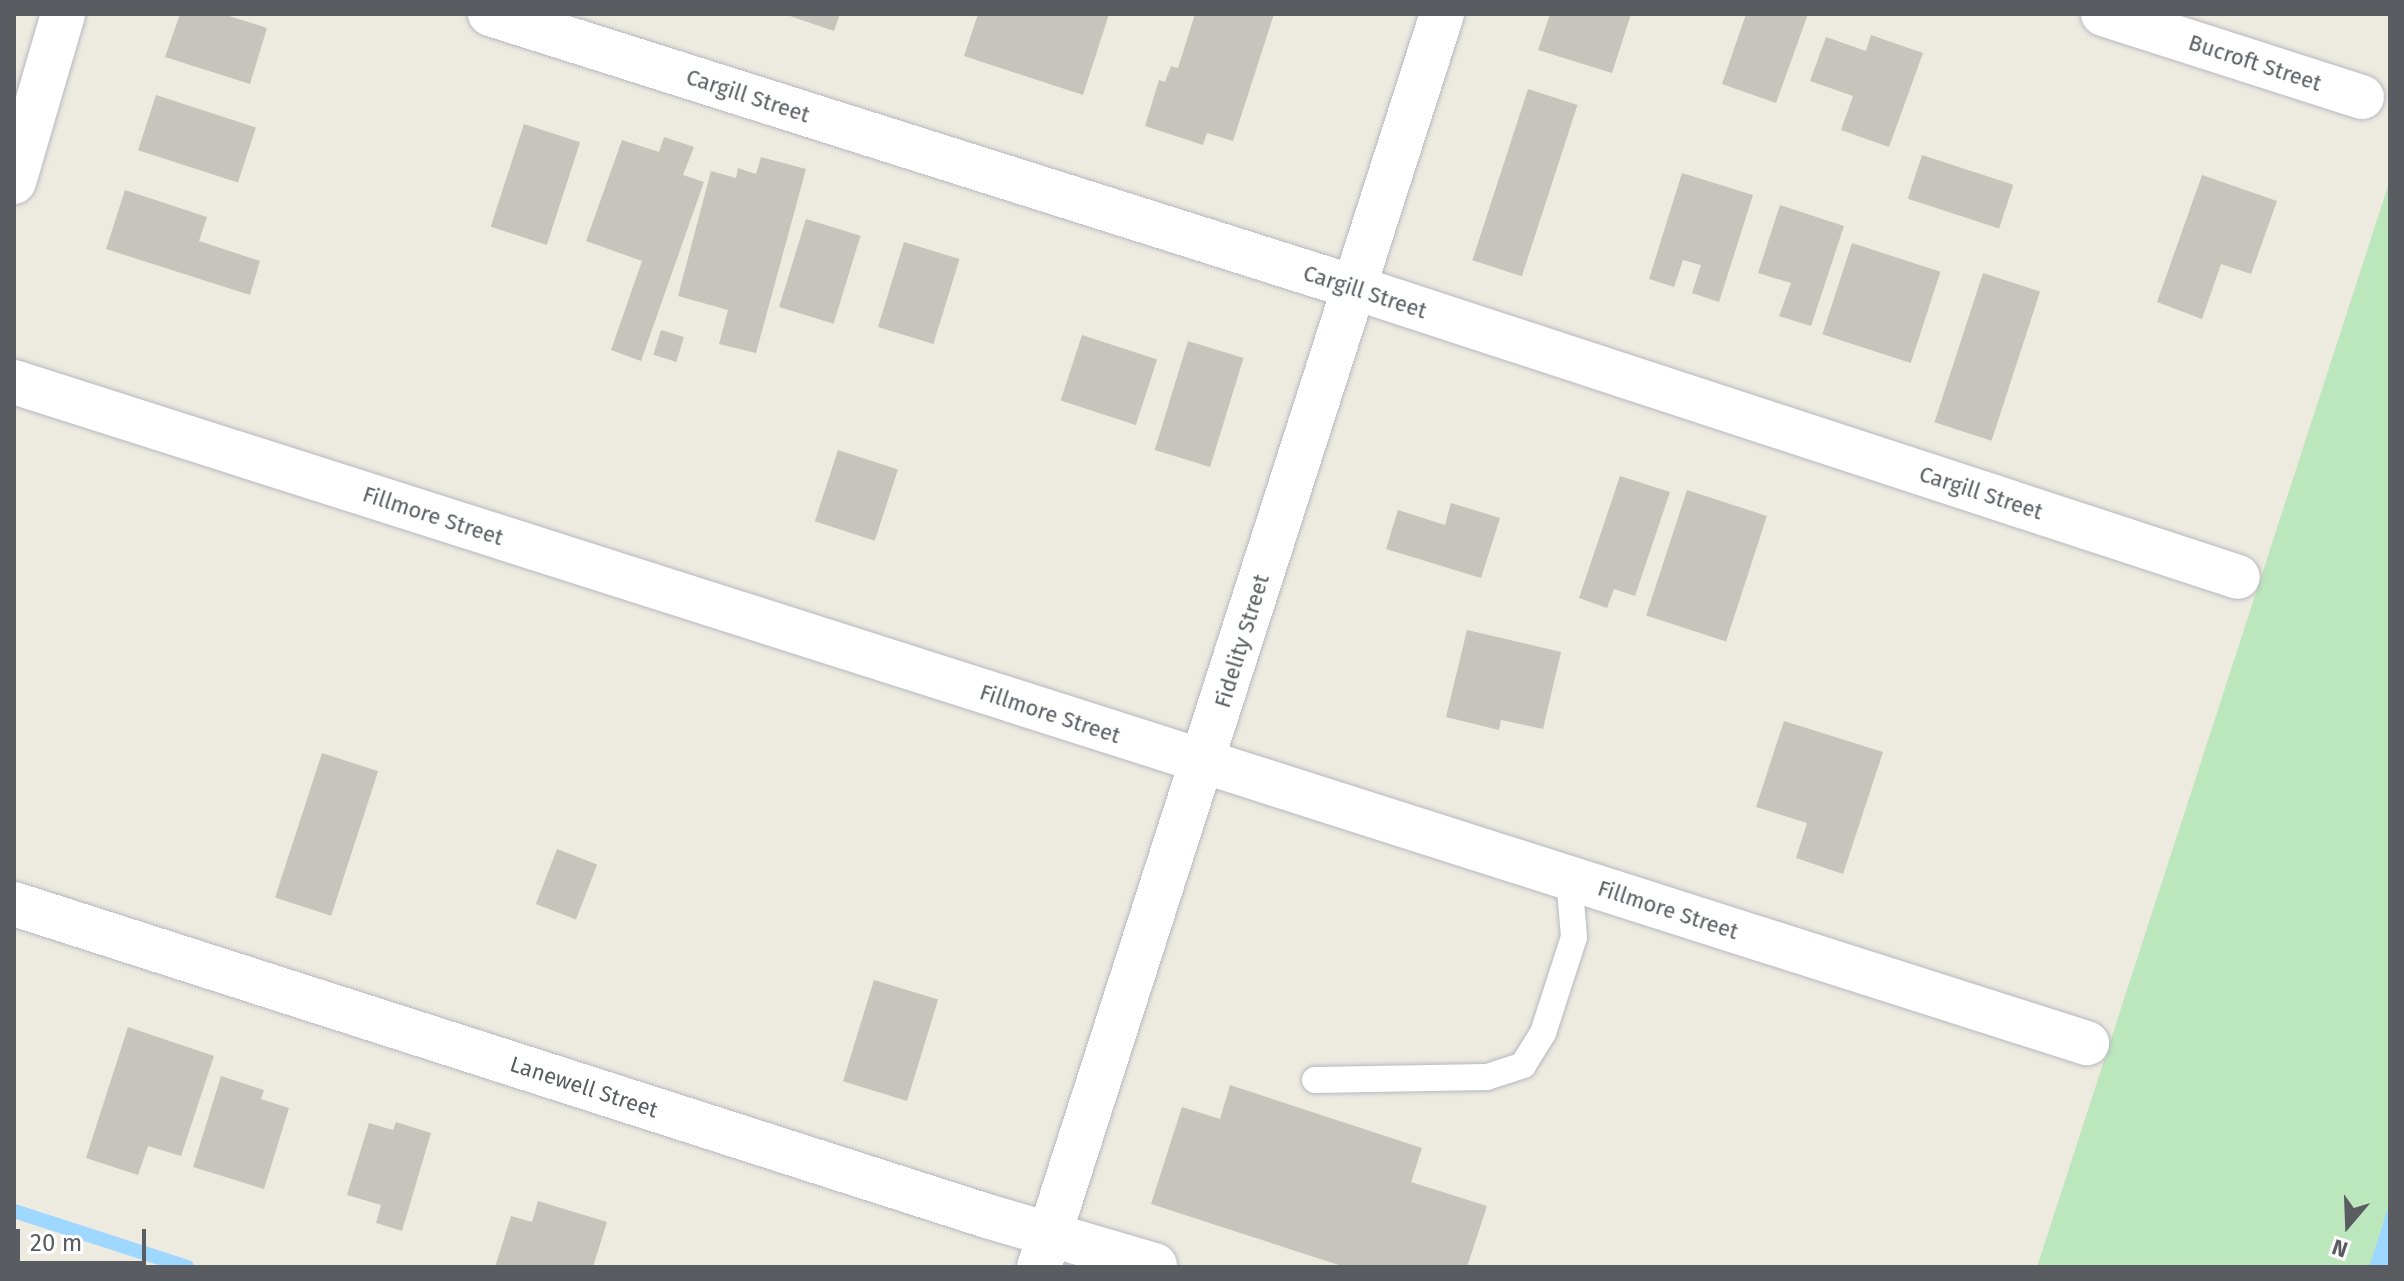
<!DOCTYPE html>
<html>
<head>
<meta charset="utf-8">
<style>
	body { margin:0 }
	#map { position:relative; width:2404px; height:1281px; overflow:hidden; background:#edeae0; font-family:"Fira Sans",sans-serif }
	div>[style] { position:absolute }
	.green>* { inset:0; background:#bce6bb }
	.water>* { inset:0; background:#9ed7ff }
	.stream>* { height:14px; margin:-7px; padding:0 7px; transform-origin:7px; border-radius:7px; background:#9ed7ff }
	.building>* { inset:0; background:#c7c4bd; transform-origin:0 0 }
	.roads { filter:drop-shadow(0 0 2px #b6b9be) drop-shadow(0 0 2px #b6b9be) }
	.service>* { height:26px; margin:-13px; padding:0 13px; transform-origin:13px; border-radius:13px; background:#fff }
	.minor>* { height:44px; margin:-22px; padding:0 22px; transform-origin:22px; border-radius:22px; background:#fff }
	.secondary>* { height:44px; margin:-22px; padding:0 22px; transform-origin:22px; border-radius:22px; background:#fff }
	span { translate:-50% -50%; white-space:nowrap; text-align:center; line-height:1.15; -webkit-text-stroke:6px #fff; paint-order:stroke }
	.street-label { font-size:22px; color:#595d62 }
	.frame { position:absolute; inset:0; border:16px solid #595d62; pointer-events:none }
	.north { position:absolute; left:2308px; top:1185px; width:80px; height:80px; -webkit-text-stroke:6px #fff; paint-order:stroke; rotate:199deg; font-size:22px; font-weight:700; line-height:32px; text-align:center; color:#595d62 }
	.north::after { content:''; display:block; margin:auto; width:28px; height:36px; background:#595d62; clip-path:polygon(50% 0,100% 100%,50% 72%,0 100%) }
	.scale { position:absolute; left:16px; top:1229px; width:130px; height:36px; box-sizing:border-box; border:4px solid #595d62; border-top:0; padding-left:10px; font-size:24px; line-height:28px; white-space:nowrap; color:#595d62; -webkit-text-stroke:6px #fff; paint-order:stroke }
</style>
</head>
<body>
<div id="map">
	<div class="green">
		<i style="clip-path:polygon(2390px 180px,2390px 1267px,2037px 1267px)"></i>
	</div>
	<div class="water">
		<i style="clip-path:polygon(2390px 1202px,2390px 1267px,2369px 1267px)"></i>
	</div>
	<div class="stream">
		<i style="left:14px;top:1211px;width:182px;rotate:17.9deg"></i>
	</div>
	<div class="building">
		<i style="clip-path:polygon(180px 14px,223px 14px,267px 28px,250px 84px,165px 57px)"></i>
		<i style="clip-path:polygon(784px 14px,840px 14px,834px 31px)"></i>
		<i style="clip-path:polygon(978px 14px,1109px 14px,1083px 95px,964px 56px)"></i>
		<i style="clip-path:polygon(1195px 14px,1274px 14px,1233px 141px,1207px 133px,1203px 145px,1145px 126px,1159px 80px,1165px 82px,1171px 66px,1178px 68px)"></i>
		<i style="clip-path:polygon(1550px 14px,1631px 14px,1612px 73px,1538px 50px)"></i>
		<i style="clip-path:polygon(1746px 14px,1808px 14px,1776px 103px,1722px 84px)"></i>
		<i style="clip-path:polygon(1871px 35px,1923px 53px,1889px 147px,1841px 130px,1853px 96px,1810px 81px,1826px 37px,1866px 51px)"></i>
		<i style="left:1528px;top:89px;width:52px;height:180px;rotate:18deg"></i>
		<i style="left:156px;top:95px;width:105px;height:58px;rotate:18deg"></i>
		<i style="left:524px;top:124px;width:59px;height:108px;rotate:18deg"></i>
		<i style="clip-path:polygon(664px 137px,694px 147px,683px 175px,704px 182px,641px 361px,611px 350px,642px 261px,586px 241px,622px 140px,659px 152px)"></i>
		<i style="left:1922px;top:155px;width:96px;height:46px;rotate:18deg"></i>
		<i style="clip-path:polygon(761px 157px,806px 169px,756px 353px,719px 344px,728px 310px,678px 296px,711px 171px,736px 178px,738px 168px,756px 174px)"></i>
		<i style="clip-path:polygon(1682px 173px,1753px 195px,1719px 302px,1692px 293px,1701px 265px,1683px 260px,1674px 287px,1649px 279px)"></i>
		<i style="clip-path:polygon(2202px 175px,2277px 201px,2251px 274px,2221px 264px,2202px 319px,2157px 302px)"></i>
		<i style="clip-path:polygon(125px 190px,207px 217px,199px 241px,260px 261px,250px 295px,106px 249px)"></i>
		<i style="clip-path:polygon(1780px 205px,1844px 226px,1811px 326px,1779px 316px,1791px 283px,1758px 273px)"></i>
		<i style="left:806px;top:219px;width:57px;height:92px;rotate:17deg"></i>
		<i style="left:904px;top:242px;width:58px;height:89px;rotate:17deg"></i>
		<i style="left:1852px;top:243px;width:93px;height:96px;rotate:18deg"></i>
		<i style="left:1983px;top:273px;width:60px;height:157px;rotate:18deg"></i>
		<i style="left:661px;top:330px;width:24px;height:26px;rotate:17deg"></i>
		<i style="left:1082px;top:335px;width:79px;height:69px;rotate:18deg"></i>
		<i style="left:1188px;top:341px;width:58px;height:114px;rotate:17deg"></i>
		<i style="left:838px;top:450px;width:63px;height:75px;rotate:18deg"></i>
		<i style="clip-path:polygon(1620px 476px,1670px 492px,1635px 596px,1614px 589px,1607px 608px,1579px 598px)"></i>
		<i style="left:1687px;top:490px;width:84px;height:132px;rotate:18deg"></i>
		<i style="clip-path:polygon(1451px 503px,1500px 518px,1481px 578px,1386px 549px,1398px 510px,1445px 525px)"></i>
		<i style="clip-path:polygon(1467px 630px,1561px 652px,1543px 729px,1501px 720px,1499px 730px,1446px 717px)"></i>
		<i style="clip-path:polygon(1784px 721px,1883px 752px,1843px 874px,1796px 858px,1807px 823px,1756px 807px)"></i>
		<i style="left:322px;top:753px;width:59px;height:152px;rotate:18deg"></i>
		<i style="left:557px;top:849px;width:43px;height:59px;rotate:21deg"></i>
		<i style="left:874px;top:980px;width:67px;height:106px;rotate:17deg"></i>
		<i style="clip-path:polygon(128px 1027px,214px 1056px,181px 1156px,148px 1146px,138px 1175px,86px 1158px)"></i>
		<i style="clip-path:polygon(221px 1076px,264px 1090px,261px 1099px,289px 1108px,264px 1189px,193px 1167px)"></i>
		<i style="clip-path:polygon(1230px 1085px,1422px 1148px,1411px 1182px,1487px 1206px,1467px 1267px,1345px 1267px,1151px 1204px,1182px 1107px,1220px 1119px)"></i>
		<i style="clip-path:polygon(396px 1122px,431px 1133px,402px 1231px,376px 1223px,381px 1205px,347px 1195px,369px 1123px,393px 1130px)"></i>
		<i style="clip-path:polygon(538px 1201px,607px 1222px,593px 1267px,495px 1267px,511px 1216px,532px 1222px)"></i>
	</div>
	<div class="roads">
		<div class="service">
			<i style="left:1315px;top:1080px;width:172px;rotate:-1deg"></i>
			<i style="left:1487px;top:1077px;width:38px;rotate:-18deg"></i>
			<i style="left:1523px;top:1065px;width:38px;rotate:-58deg"></i>
			<i style="left:1543px;top:1033px;width:101px;rotate:-72.1deg"></i>
			<i style="left:1574px;top:937px;width:59px;rotate:-94.8deg"></i>
		</div>
		<div class="minor">
			<i style="left:490px;top:14px;width:905px;rotate:17.55deg"></i>
			<i style="left:1353px;top:287px;width:931px;rotate:18.14deg"></i>
			<i style="left:2103px;top:14px;width:272px;rotate:17.8deg"></i>
			<i style="left:14px;top:182px;width:175px;rotate:-73.7deg"></i>
			<i style="left:14px;top:382px;width:2176px;rotate:17.69deg"></i>
			<i style="left:14px;top:904px;width:1022px;rotate:17.78deg"></i>
			<i style="left:987px;top:1216px;width:175px;rotate:16.3deg"></i>
		</div>
		<div class="secondary">
			<i style="left:1039px;top:1267px;width:1316px;rotate:-72.17deg"></i>
		</div>
	</div>
	<div class="street-label">
		<span style="left:2255px;top:63px;rotate:18deg">Bucroft Street</span>
		<span style="left:748px;top:96px;rotate:18deg">Cargill Street</span>
		<span style="left:1365px;top:292px;rotate:18deg">Cargill Street</span>
		<span style="left:1981px;top:493px;rotate:18deg">Cargill Street</span>
		<span style="left:433px;top:516px;rotate:18deg">Fillmore Street</span>
		<span style="left:1242px;top:641px;rotate:-73deg">Fidelity Street</span>
		<span style="left:1050px;top:714px;rotate:18deg">Fillmore Street</span>
		<span style="left:1668px;top:910px;rotate:18deg">Fillmore Street</span>
		<span style="left:584px;top:1087px;rotate:18deg">Lanewell Street</span>
	</div>
	<div class="frame"></div>
	<div class="north">N</div>
	<div class="scale">20 m</div>
</div>
</body>
</html>
